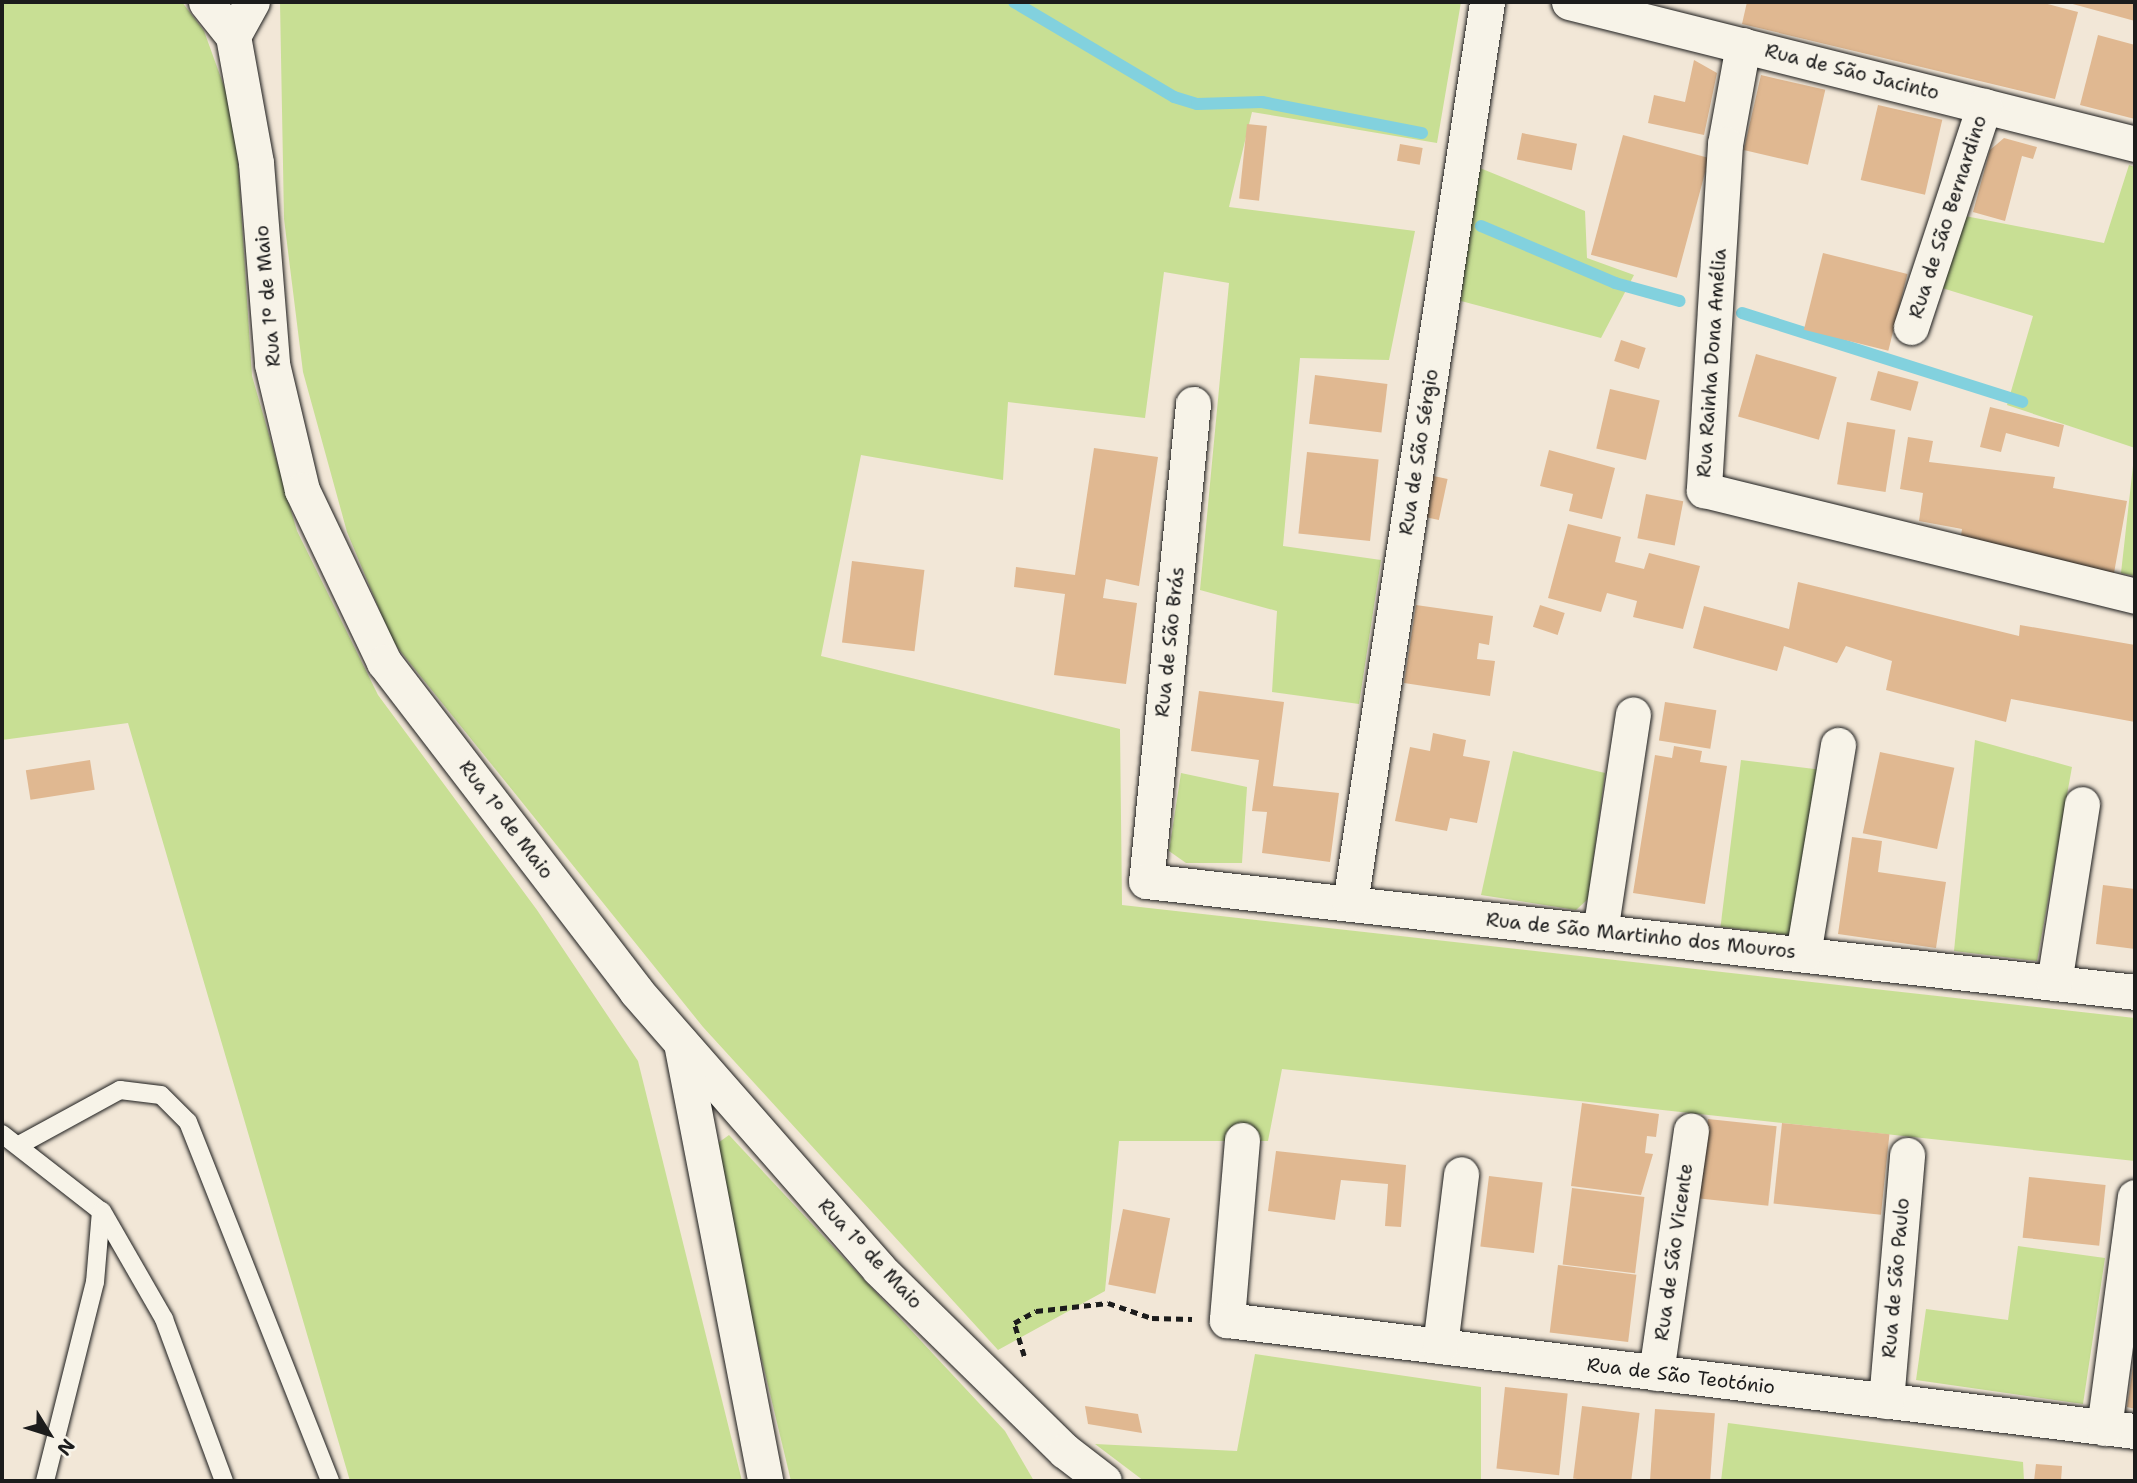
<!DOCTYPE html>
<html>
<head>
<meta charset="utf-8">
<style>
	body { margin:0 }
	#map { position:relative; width:2137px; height:1483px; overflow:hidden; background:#f2e7d7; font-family:"Shantell Sans",sans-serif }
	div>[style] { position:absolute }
	.green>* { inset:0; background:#c8df94; transform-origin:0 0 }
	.stream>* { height:12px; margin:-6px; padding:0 6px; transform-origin:6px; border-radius:6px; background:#82d1de }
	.building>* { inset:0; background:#e0b891; transform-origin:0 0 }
	.path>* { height:4.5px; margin-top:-2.25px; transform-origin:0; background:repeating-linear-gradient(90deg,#1c1c1c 0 7px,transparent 0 12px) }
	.roads { filter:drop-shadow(0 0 2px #1c1c1c) drop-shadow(0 0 2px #1c1c1c) }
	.lane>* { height:18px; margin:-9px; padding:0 9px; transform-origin:9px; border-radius:9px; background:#f7f3e8 }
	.street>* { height:35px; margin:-17.5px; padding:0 17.5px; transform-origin:17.5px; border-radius:17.5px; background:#f7f3e8 }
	span { translate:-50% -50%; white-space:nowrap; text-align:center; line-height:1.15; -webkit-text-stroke:6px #f7f3e8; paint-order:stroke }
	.street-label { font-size:19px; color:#1c1c1c }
	.frame { position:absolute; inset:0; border:4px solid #1c1c1c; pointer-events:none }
	.north { position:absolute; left:14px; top:1399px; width:70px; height:70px; -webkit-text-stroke:5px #f7f3e8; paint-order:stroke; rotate:128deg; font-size:19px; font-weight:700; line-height:28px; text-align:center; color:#1c1c1c }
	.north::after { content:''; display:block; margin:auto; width:24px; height:32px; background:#1c1c1c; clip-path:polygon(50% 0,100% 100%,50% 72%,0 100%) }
</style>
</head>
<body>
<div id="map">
	<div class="green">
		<i style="clip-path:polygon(2px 2px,182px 2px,204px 31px,229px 100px,238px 162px,252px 376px,297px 531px,378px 695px,537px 910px,638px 1061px,742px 1481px,350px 1481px,128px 723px,2px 740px)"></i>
		<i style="clip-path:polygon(280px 2px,1461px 2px,1437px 143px,1252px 112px,1229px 207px,1415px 231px,1389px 360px,1300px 358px,1283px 546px,1381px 560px,1359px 704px,1272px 692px,1277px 611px,1200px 590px,1229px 283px,1164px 272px,1145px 418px,1008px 402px,1003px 480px,861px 455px,821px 656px,1120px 729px,1122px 905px,2135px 1018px,2135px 1161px,1282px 1069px,1268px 1141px,1119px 1141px,1105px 1291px,998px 1350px,703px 1027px,393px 642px,347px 532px,303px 372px,284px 219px)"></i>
		<i style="clip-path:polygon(2129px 165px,2135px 167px,2135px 576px,2121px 573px,2135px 448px,2007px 405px,2033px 316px,1942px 288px,1960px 215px,2104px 243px)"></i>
		<i style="clip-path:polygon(1475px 166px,1585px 211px,1587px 258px,1634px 275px,1601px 338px,1461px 301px)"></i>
		<i style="clip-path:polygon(1975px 740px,2072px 767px,2037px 961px,1954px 951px)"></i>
		<i style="clip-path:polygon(1513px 751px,1605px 773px,1588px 899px,1576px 910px,1481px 895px)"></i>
		<i style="left:1741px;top:760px;width:78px;height:168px;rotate:7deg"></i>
		<i style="clip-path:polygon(1181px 773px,1247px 787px,1242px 863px,1186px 863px,1169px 851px)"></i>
		<i style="clip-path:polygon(729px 1135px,1005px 1431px,1034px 1481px,791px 1481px,711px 1148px)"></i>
		<i style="clip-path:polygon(2018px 1246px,2105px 1258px,2083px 1404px,1916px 1380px,1926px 1309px,2008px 1320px)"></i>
		<i style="clip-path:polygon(1255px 1354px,1481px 1387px,1481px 1481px,1144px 1481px,1095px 1444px,1237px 1451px)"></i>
		<i style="clip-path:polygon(1728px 1423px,2023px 1462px,2024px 1481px,1721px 1481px)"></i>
	</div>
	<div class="stream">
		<i style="left:1014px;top:2px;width:186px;rotate:30.7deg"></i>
		<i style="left:1174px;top:97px;width:24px;rotate:17deg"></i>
		<i style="left:1197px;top:104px;width:65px;rotate:-1.8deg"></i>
		<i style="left:1262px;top:102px;width:163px;rotate:11deg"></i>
		<i style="left:1481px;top:226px;width:146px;rotate:23deg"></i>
		<i style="left:1615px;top:283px;width:67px;rotate:15.5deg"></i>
		<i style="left:1742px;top:313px;width:294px;rotate:17.6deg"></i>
	</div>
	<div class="building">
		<i style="clip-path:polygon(1747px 2px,2040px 2px,2078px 12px,2055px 99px,1742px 24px)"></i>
		<i style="clip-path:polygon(2069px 2px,2135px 2px,2135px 21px,2069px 3px)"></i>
		<i style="clip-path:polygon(2098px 35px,2135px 45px,2135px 119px,2080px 105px)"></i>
		<i style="clip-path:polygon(1694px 60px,1717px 73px,1704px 135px,1648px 123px,1654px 95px,1685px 102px)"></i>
		<i style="left:1761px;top:75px;width:66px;height:77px;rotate:13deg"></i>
		<i style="left:1878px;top:105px;width:66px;height:77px;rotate:13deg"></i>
		<i style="left:1247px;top:124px;width:20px;height:75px;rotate:6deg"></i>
		<i style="left:1522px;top:133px;width:56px;height:27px;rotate:11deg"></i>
		<i style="left:1623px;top:135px;width:89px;height:124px;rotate:15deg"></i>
		<i style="clip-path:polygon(2004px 138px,2037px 147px,2033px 159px,2022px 156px,2005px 221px,1973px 212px,1990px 150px)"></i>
		<i style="left:1400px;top:144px;width:23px;height:17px;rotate:10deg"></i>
		<i style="left:1823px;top:253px;width:87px;height:79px;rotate:14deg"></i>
		<i style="left:1621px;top:340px;width:26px;height:22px;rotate:18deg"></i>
		<i style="left:1756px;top:354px;width:84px;height:65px;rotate:16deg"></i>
		<i style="left:1878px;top:371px;width:42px;height:30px;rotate:15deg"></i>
		<i style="left:1315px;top:375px;width:73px;height:49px;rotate:7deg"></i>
		<i style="left:1610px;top:389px;width:51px;height:61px;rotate:13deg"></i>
		<i style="clip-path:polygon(1990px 407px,2064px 425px,2059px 447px,2006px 433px,2001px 452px,1980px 447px)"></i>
		<i style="left:1847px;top:422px;width:49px;height:63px;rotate:9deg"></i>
		<i style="clip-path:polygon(1908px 437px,1933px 441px,1929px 462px,2055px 477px,2053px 488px,2127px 501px,2114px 573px,1960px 542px,1962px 529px,1919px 521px,1923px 493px,1900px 489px)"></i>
		<i style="clip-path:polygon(1094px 448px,1158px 457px,1139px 586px,1106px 579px,1103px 598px,1137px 603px,1126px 684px,1054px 675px,1065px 594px,1014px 587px,1016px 567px,1075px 575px)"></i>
		<i style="clip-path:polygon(1549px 450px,1615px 468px,1602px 519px,1569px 511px,1573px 494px,1540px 486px)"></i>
		<i style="left:1307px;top:452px;width:72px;height:82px;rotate:6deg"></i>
		<i style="left:1429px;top:475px;width:19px;height:42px;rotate:12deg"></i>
		<i style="left:1646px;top:494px;width:38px;height:45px;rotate:11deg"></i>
		<i style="clip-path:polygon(1568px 524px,1621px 537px,1615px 562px,1644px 569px,1649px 553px,1700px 566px,1683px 629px,1633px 617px,1637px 601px,1607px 593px,1601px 612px,1548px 598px)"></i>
		<i style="left:852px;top:561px;width:73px;height:82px;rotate:7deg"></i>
		<i style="clip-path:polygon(1798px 582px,2019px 636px,2020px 625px,2135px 645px,2135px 722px,2011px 699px,2006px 722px,1886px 690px,1892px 661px,1846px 646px,1837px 663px,1784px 646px,1777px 671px,1693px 648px,1704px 606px,1789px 629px)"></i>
		<i style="clip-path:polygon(1416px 605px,1493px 616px,1489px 645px,1479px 643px,1477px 659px,1495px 661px,1490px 696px,1404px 683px)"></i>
		<i style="left:1540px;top:605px;width:26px;height:23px;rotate:18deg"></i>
		<i style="clip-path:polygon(1199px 691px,1284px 702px,1273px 786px,1339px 793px,1330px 862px,1262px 853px,1267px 812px,1252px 811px,1259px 760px,1191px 751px)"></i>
		<i style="left:1665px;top:702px;width:52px;height:39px;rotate:9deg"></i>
		<i style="clip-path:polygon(1433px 733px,1466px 740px,1463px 756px,1490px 761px,1477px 823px,1450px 818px,1447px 831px,1395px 821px,1410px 747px,1430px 751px)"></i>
		<i style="clip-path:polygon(1674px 746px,1702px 751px,1700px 762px,1727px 766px,1705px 904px,1633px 893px,1655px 755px,1672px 758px)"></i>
		<i style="left:1880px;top:752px;width:76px;height:83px;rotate:12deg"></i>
		<i style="left:90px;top:760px;width:30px;height:65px;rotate:81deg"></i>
		<i style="clip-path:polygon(1852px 837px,1882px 841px,1878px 872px,1946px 882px,1936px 948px,1838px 934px)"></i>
		<i style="clip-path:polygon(2103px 885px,2135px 889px,2135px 949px,2096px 944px)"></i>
		<i style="clip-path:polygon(1582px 1103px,1659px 1114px,1656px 1137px,1647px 1136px,1645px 1153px,1653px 1154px,1641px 1195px,1571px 1186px)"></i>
		<i style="left:1708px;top:1119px;width:69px;height:80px;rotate:6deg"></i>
		<i style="left:1782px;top:1123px;width:108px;height:81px;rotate:6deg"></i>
		<i style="clip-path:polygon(1276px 1151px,1406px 1165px,1401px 1227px,1385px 1226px,1388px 1184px,1341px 1180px,1335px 1220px,1268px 1211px)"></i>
		<i style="left:1489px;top:1176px;width:54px;height:71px;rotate:7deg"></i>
		<i style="left:2029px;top:1177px;width:77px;height:61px;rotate:6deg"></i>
		<i style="left:1572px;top:1188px;width:73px;height:77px;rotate:7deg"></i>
		<i style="left:1123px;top:1209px;width:48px;height:77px;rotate:11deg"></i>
		<i style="left:1558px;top:1265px;width:79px;height:68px;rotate:7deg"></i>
		<i style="clip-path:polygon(2134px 1359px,2135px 1359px,2135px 1409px,2127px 1407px)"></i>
		<i style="left:1505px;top:1387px;width:63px;height:82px;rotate:6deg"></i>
		<i style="clip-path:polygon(1085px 1406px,1138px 1414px,1142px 1433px,1088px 1424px)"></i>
		<i style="left:1582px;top:1406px;width:58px;height:73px;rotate:7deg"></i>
		<i style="left:1655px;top:1409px;width:60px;height:72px;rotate:4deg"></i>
		<i style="clip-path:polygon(2036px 1464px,2062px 1466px,2061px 1481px,2034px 1481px)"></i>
	</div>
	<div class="path">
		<i style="left:1024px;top:1356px;width:34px;rotate:-107deg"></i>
		<i style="left:1014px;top:1323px;width:25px;rotate:-29deg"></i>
		<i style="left:1036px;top:1311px;width:72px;rotate:-6.3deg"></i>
		<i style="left:1108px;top:1303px;width:46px;rotate:18.8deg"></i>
		<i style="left:1152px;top:1318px;width:40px;rotate:1.4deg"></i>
	</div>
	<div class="roads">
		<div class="lane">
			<i style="left:2px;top:1134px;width:125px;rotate:37.9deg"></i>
			<i style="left:101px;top:1211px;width:71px;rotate:94.8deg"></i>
			<i style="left:95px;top:1282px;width:205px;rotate:104.1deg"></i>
			<i style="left:21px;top:1144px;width:113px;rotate:-28.6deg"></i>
			<i style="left:120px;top:1090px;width:41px;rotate:7deg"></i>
			<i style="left:161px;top:1095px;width:38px;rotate:45deg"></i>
			<i style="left:188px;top:1122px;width:386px;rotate:68.4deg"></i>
			<i style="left:102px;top:1211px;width:125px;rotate:60.1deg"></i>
			<i style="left:164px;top:1319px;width:173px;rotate:69.7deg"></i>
		</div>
		<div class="street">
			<i style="left:206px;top:2px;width:43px;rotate:51.5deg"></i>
			<i style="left:233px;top:36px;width:129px;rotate:79.7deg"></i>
			<i style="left:256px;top:163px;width:202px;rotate:85.4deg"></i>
			<i style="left:272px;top:364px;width:130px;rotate:76.6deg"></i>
			<i style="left:302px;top:490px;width:191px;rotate:64.5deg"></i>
			<i style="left:384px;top:662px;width:414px;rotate:52.5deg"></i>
			<i style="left:636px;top:991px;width:369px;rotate:48.8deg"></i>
			<i style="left:879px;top:1269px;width:260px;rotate:44.4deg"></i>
			<i style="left:1065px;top:1451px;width:49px;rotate:37.6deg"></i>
			<i style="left:1569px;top:2px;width:584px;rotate:14.08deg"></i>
			<i style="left:233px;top:36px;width:39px;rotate:-61deg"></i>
			<i style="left:1743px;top:45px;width:101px;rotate:100.3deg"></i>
			<i style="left:1725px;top:144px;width:347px;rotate:93.5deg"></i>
			<i style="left:1704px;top:490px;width:444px;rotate:13.8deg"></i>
			<i style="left:1911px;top:327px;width:233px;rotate:-71.7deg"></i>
			<i style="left:1193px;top:404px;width:479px;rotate:95.6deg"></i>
			<i style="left:1146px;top:881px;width:995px;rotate:6.4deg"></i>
			<i style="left:1350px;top:903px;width:911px;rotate:-81.35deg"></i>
			<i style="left:1600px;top:932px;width:220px;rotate:-81.4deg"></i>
			<i style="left:1803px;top:954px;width:212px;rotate:-80.5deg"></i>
			<i style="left:2054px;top:983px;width:181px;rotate:-81.1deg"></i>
			<i style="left:681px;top:1043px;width:446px;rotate:79.1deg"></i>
			<i style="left:1242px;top:1140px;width:181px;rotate:94.8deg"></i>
			<i style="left:1227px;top:1320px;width:915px;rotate:6.97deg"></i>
			<i style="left:1440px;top:1346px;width:173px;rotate:-83deg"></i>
			<i style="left:1656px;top:1373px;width:245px;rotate:-81.8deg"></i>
			<i style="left:1886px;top:1401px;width:247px;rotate:-85.1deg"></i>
			<i style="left:2104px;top:1428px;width:233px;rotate:-82.4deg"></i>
		</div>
	</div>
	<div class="street-label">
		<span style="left:1852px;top:72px;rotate:14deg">Rua de São Jacinto</span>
		<span style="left:1948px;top:217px;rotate:-72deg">Rua de São Bernardino</span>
		<span style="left:268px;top:296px;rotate:-95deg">Rua 1º de Maio</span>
		<span style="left:1712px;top:363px;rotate:-86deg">Rua Rainha Dona Amélia</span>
		<span style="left:1419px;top:452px;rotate:-81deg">Rua de São Sérgio</span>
		<span style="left:1170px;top:642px;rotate:-84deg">Rua de São Brás</span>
		<span style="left:506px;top:820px;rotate:53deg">Rua 1º de Maio</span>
		<span style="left:1641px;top:936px;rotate:6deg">Rua de São Martinho dos Mouros</span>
		<span style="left:1674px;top:1252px;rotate:-82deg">Rua de São Vicente</span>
		<span style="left:870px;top:1254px;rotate:47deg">Rua 1º de Maio</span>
		<span style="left:1896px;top:1278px;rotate:-85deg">Rua de São Paulo</span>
		<span style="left:1681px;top:1376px;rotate:7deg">Rua de São Teotónio</span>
	</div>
	<div class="frame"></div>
	<div class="north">N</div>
</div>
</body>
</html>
